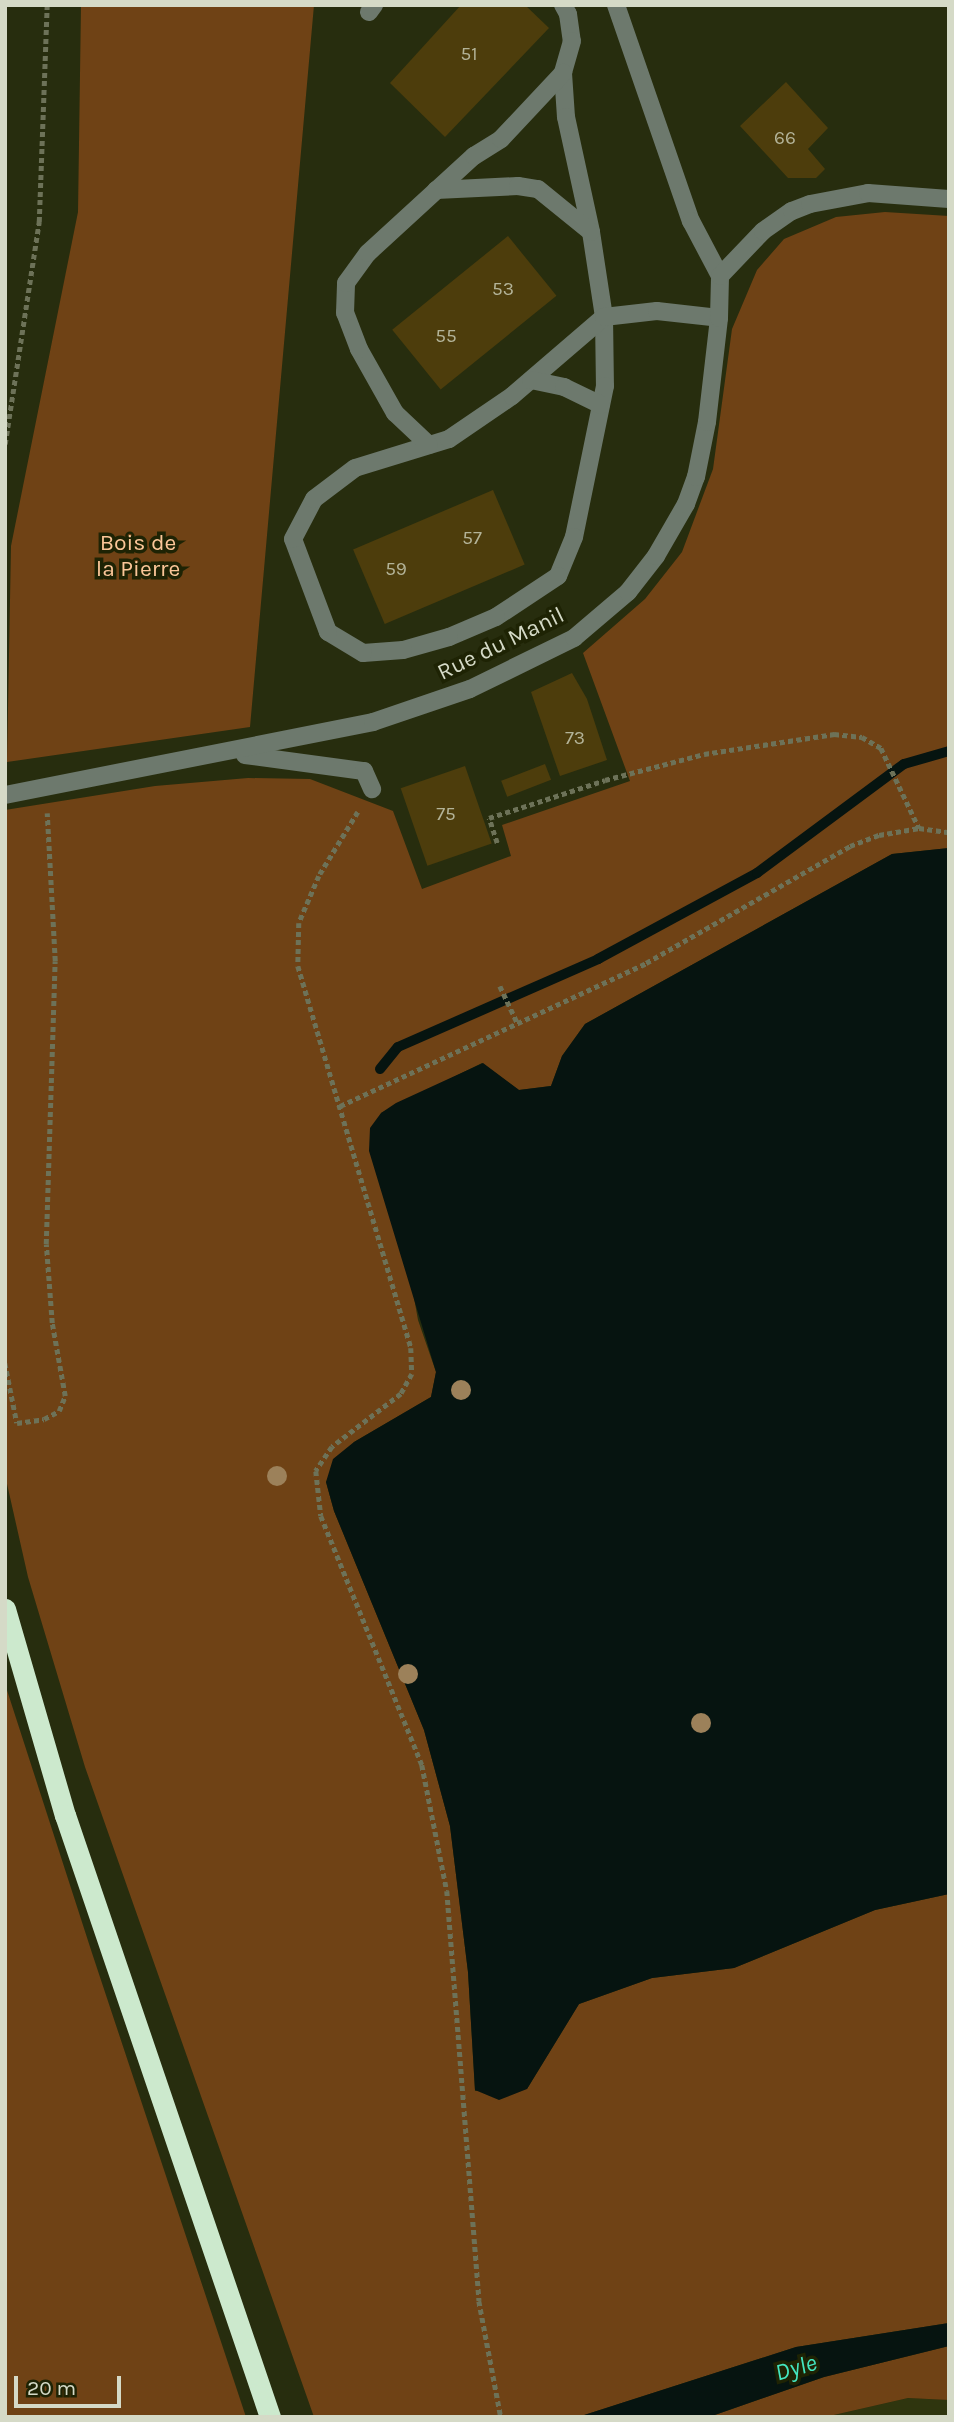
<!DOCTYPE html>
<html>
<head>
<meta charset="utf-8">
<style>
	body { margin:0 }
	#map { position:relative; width:954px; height:2422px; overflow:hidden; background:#272d0e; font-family:Karla,sans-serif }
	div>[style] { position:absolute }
	.built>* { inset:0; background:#2f350e }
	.green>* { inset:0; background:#6f4215 }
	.water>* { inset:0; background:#061410 }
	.stream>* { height:10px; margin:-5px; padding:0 5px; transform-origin:5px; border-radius:5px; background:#061410 }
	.building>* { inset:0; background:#4d3d0c; transform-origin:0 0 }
	.path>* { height:4.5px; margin-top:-2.25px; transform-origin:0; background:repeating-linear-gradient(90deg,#6d7258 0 5px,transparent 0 8.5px) }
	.minor>* { height:18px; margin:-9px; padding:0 9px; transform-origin:9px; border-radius:9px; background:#6d796d }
	.highway>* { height:21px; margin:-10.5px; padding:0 10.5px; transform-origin:10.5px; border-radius:10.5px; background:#cce9cd }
	.trees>* { width:20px; height:20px; margin:-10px; border-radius:50%; background:#9c815a }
	span { translate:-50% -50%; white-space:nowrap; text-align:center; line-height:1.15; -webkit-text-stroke:7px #1e2304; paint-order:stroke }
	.number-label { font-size:19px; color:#b3b398 }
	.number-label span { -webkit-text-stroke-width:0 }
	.park-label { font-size:23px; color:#fbc698 }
	.street-label { font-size:23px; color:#d5dac7 }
	.water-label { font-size:24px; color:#43e6c0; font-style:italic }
	.frame { position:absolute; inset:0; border:7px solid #d5dac7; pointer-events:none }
	.scale { position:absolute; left:14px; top:2376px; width:107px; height:32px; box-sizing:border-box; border:4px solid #d5dac7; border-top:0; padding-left:9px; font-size:21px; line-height:24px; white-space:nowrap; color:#d5dac7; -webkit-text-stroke:5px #1e2304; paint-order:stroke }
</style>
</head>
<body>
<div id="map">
	<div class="built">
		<i style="clip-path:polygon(908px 2398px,949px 2400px,949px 2417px,825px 2417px)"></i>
	</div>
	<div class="green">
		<i style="clip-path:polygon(81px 5px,314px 5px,250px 727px,7px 762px,11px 546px,78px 212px)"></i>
		<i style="clip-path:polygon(885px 212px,949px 216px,949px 848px,892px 854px,585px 1024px,562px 1056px,551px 1086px,519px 1090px,482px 1063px,381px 1113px,418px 1320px,436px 1372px,431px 1397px,354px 1442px,326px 1482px,334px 1511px,424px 1730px,450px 1826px,468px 1972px,475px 2091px,527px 2089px,579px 2004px,652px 1978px,734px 1968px,875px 1910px,949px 1894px,949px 2323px,796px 2347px,578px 2417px,314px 2417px,85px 1767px,28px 1577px,5px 1475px,5px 810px,155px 786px,248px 778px,310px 779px,393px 811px,422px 889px,511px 856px,502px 825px,630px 781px,583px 653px,645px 599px,682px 552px,713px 469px,732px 329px,757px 270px,784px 239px,836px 217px)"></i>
		<i style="clip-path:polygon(5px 1684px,92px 1953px,246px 2417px,5px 2417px)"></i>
		<i style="clip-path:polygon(949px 2346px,949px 2400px,908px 2398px,825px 2417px,709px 2417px,824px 2377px)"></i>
	</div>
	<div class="water">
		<i style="clip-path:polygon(949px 848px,949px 1894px,875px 1910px,734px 1968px,652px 1978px,579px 2004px,527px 2089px,499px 2100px,475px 2090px,468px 1972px,450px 1826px,424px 1730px,334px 1511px,326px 1482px,333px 1459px,354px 1442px,431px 1397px,436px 1372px,369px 1151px,370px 1128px,381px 1113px,396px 1103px,483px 1063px,519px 1090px,551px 1086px,562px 1056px,585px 1024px,892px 854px)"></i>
		<i style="clip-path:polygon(949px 2323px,949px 2346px,824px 2377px,709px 2417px,578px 2417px,796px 2347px)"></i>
	</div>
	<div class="stream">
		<i style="left:380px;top:1069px;width:28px;rotate:-51deg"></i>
		<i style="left:398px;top:1047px;width:219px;rotate:-23.7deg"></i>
		<i style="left:598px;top:959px;width:181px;rotate:-28.4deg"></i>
		<i style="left:757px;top:873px;width:183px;rotate:-36.6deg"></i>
		<i style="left:904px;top:764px;width:47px;rotate:-16.1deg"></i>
	</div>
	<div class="building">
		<i style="clip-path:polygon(461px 5px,525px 5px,549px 28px,445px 137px,390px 83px)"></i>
		<i style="clip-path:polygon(786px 82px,828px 128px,808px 149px,825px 169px,816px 178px,788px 178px,740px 126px)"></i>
		<i style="left:508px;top:236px;width:77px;height:149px;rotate:51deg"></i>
		<i style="left:493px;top:490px;width:81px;height:152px;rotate:67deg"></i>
		<i style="clip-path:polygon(572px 673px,587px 699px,607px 760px,560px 776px,531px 692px)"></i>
		<i style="left:545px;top:764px;width:17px;height:47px;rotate:69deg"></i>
		<i style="left:465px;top:766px;width:82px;height:68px;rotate:71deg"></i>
	</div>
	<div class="path">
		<i style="left:5px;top:444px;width:225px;rotate:-81.3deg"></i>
		<i style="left:39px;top:222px;width:217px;rotate:-87.9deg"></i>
		<i style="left:358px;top:812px;width:75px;rotate:121.4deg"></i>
		<i style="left:319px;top:876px;width:51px;rotate:113.1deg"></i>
		<i style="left:299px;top:923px;width:43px;rotate:91.3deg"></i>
		<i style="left:298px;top:966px;width:398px;rotate:73.5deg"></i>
		<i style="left:411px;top:1348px;width:26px;rotate:88deg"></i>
		<i style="left:412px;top:1374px;width:23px;rotate:119deg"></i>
		<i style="left:401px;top:1394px;width:87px;rotate:142.5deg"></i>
		<i style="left:332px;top:1447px;width:29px;rotate:124deg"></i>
		<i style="left:316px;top:1471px;width:45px;rotate:83.7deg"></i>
		<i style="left:321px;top:1516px;width:269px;rotate:67.9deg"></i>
		<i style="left:422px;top:1765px;width:128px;rotate:78.8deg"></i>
		<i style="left:447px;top:1891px;width:411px;rotate:85.5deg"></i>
		<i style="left:479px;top:2301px;width:118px;rotate:79.3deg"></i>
		<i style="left:497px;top:843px;width:26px;rotate:-108deg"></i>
		<i style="left:489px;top:818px;width:122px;rotate:-18.1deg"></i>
		<i style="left:605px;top:780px;width:102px;rotate:-14.7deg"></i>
		<i style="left:704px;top:754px;width:132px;rotate:-8.7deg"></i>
		<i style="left:834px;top:734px;width:28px;rotate:6deg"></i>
		<i style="left:862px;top:737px;width:22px;rotate:30deg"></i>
		<i style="left:881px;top:748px;width:89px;rotate:64.6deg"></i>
		<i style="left:500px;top:986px;width:42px;rotate:64.7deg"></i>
		<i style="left:340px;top:1106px;width:338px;rotate:-25deg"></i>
		<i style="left:646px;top:963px;width:235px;rotate:-29.8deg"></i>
		<i style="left:850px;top:846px;width:31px;rotate:-21deg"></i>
		<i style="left:879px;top:835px;width:41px;rotate:-9.9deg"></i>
		<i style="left:919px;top:828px;width:30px;rotate:8deg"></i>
		<i style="left:5px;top:1363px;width:61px;rotate:78.7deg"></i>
		<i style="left:17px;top:1423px;width:27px;rotate:-8deg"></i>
		<i style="left:44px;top:1419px;width:17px;rotate:-28deg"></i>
		<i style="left:59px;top:1411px;width:16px;rotate:-68deg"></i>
		<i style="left:65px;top:1396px;width:74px;rotate:-100.1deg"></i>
		<i style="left:52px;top:1323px;width:79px;rotate:-94.3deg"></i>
		<i style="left:46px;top:1244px;width:283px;rotate:-88.2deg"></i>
		<i style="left:55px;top:961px;width:148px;rotate:-93.1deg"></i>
	</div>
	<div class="minor">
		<i style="left:563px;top:5px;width:10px;rotate:61deg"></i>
		<i style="left:568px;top:14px;width:27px;rotate:82deg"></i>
		<i style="left:572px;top:41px;width:33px;rotate:106deg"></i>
		<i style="left:563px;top:73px;width:44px;rotate:86.1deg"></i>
		<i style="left:566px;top:117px;width:118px;rotate:77.7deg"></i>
		<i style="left:591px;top:232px;width:86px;rotate:81.3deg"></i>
		<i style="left:604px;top:317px;width:69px;rotate:89.2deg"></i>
		<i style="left:605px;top:386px;width:154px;rotate:101.6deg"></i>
		<i style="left:574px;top:537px;width:42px;rotate:112.3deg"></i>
		<i style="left:558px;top:576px;width:74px;rotate:146.5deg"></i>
		<i style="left:496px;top:617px;width:51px;rotate:156.9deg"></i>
		<i style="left:449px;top:637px;width:48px;rotate:164.2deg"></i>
		<i style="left:403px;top:650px;width:40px;rotate:175.7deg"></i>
		<i style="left:363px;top:653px;width:41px;rotate:-149deg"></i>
		<i style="left:328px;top:632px;width:99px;rotate:-110.6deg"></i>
		<i style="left:293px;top:539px;width:45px;rotate:-62.3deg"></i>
		<i style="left:314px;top:499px;width:51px;rotate:-37.1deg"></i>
		<i style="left:355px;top:468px;width:98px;rotate:-17.1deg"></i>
		<i style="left:449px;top:439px;width:76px;rotate:-34.3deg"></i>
		<i style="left:512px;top:396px;width:121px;rotate:-40.7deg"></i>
		<i style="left:604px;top:317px;width:53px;rotate:-6.5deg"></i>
		<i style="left:657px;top:311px;width:62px;rotate:6.4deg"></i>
		<i style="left:616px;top:5px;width:229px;rotate:70.9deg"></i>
		<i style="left:691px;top:221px;width:62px;rotate:62.2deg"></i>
		<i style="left:369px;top:12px;width:9px;rotate:-54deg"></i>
		<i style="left:436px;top:190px;width:82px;rotate:-2.8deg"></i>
		<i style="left:518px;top:186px;width:20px;rotate:9deg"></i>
		<i style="left:538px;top:189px;width:68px;rotate:39.1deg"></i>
		<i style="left:531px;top:380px;width:34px;rotate:12deg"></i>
		<i style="left:564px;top:387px;width:41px;rotate:25.9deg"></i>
		<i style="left:429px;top:445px;width:47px;rotate:-136.7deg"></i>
		<i style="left:395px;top:413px;width:73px;rotate:-119.4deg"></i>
		<i style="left:359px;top:349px;width:39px;rotate:-111deg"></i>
		<i style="left:345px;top:313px;width:30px;rotate:-88deg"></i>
		<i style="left:346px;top:283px;width:37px;rotate:-54deg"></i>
		<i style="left:368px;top:253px;width:144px;rotate:-42.5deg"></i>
		<i style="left:474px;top:156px;width:32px;rotate:-32deg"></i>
		<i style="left:501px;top:139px;width:91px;rotate:-46.8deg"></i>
		<i style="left:245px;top:755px;width:120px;rotate:7.7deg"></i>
		<i style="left:364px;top:771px;width:20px;rotate:66deg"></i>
		<i style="left:5px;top:795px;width:375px;rotate:-11.2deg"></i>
		<i style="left:373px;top:722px;width:102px;rotate:-18.8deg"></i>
		<i style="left:470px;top:689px;width:116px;rotate:-26.1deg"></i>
		<i style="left:574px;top:638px;width:71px;rotate:-40.4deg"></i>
		<i style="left:628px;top:592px;width:46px;rotate:-52.1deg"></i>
		<i style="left:656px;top:556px;width:60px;rotate:-60deg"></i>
		<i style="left:686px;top:504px;width:29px;rotate:-70deg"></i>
		<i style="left:696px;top:477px;width:56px;rotate:-78.7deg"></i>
		<i style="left:707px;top:422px;width:105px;rotate:-83.4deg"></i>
		<i style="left:719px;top:318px;width:42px;rotate:-88.6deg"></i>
		<i style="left:720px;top:276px;width:62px;rotate:-46.3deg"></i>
		<i style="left:763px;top:231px;width:35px;rotate:-35deg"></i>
		<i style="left:792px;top:211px;width:19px;rotate:-21deg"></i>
		<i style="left:810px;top:204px;width:59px;rotate:-10.7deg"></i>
		<i style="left:868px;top:193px;width:81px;rotate:4.2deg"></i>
	</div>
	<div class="highway">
		<i style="left:5px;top:1609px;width:215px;rotate:73.8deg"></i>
		<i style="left:65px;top:1815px;width:636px;rotate:71.19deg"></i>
	</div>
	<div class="trees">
		<i style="left:461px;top:1390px"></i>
		<i style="left:277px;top:1476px"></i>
		<i style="left:408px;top:1674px"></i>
		<i style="left:701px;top:1723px"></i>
	</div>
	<div class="number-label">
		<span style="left:469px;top:55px">51</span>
		<span style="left:785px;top:139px">66</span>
		<span style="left:503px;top:290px">53</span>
		<span style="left:446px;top:337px">55</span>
		<span style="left:472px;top:539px">57</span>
		<span style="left:396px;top:570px">59</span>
		<span style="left:575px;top:739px">73</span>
		<span style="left:446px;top:815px">75</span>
	</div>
	<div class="park-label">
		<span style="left:138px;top:556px">Bois de<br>la Pierre</span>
	</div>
	<div class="street-label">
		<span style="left:501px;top:644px;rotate:-26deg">Rue du Manil</span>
	</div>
	<div class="water-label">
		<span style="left:796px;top:2368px;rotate:-16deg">Dyle</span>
	</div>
	<div class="frame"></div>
	<div class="scale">20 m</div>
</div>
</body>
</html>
